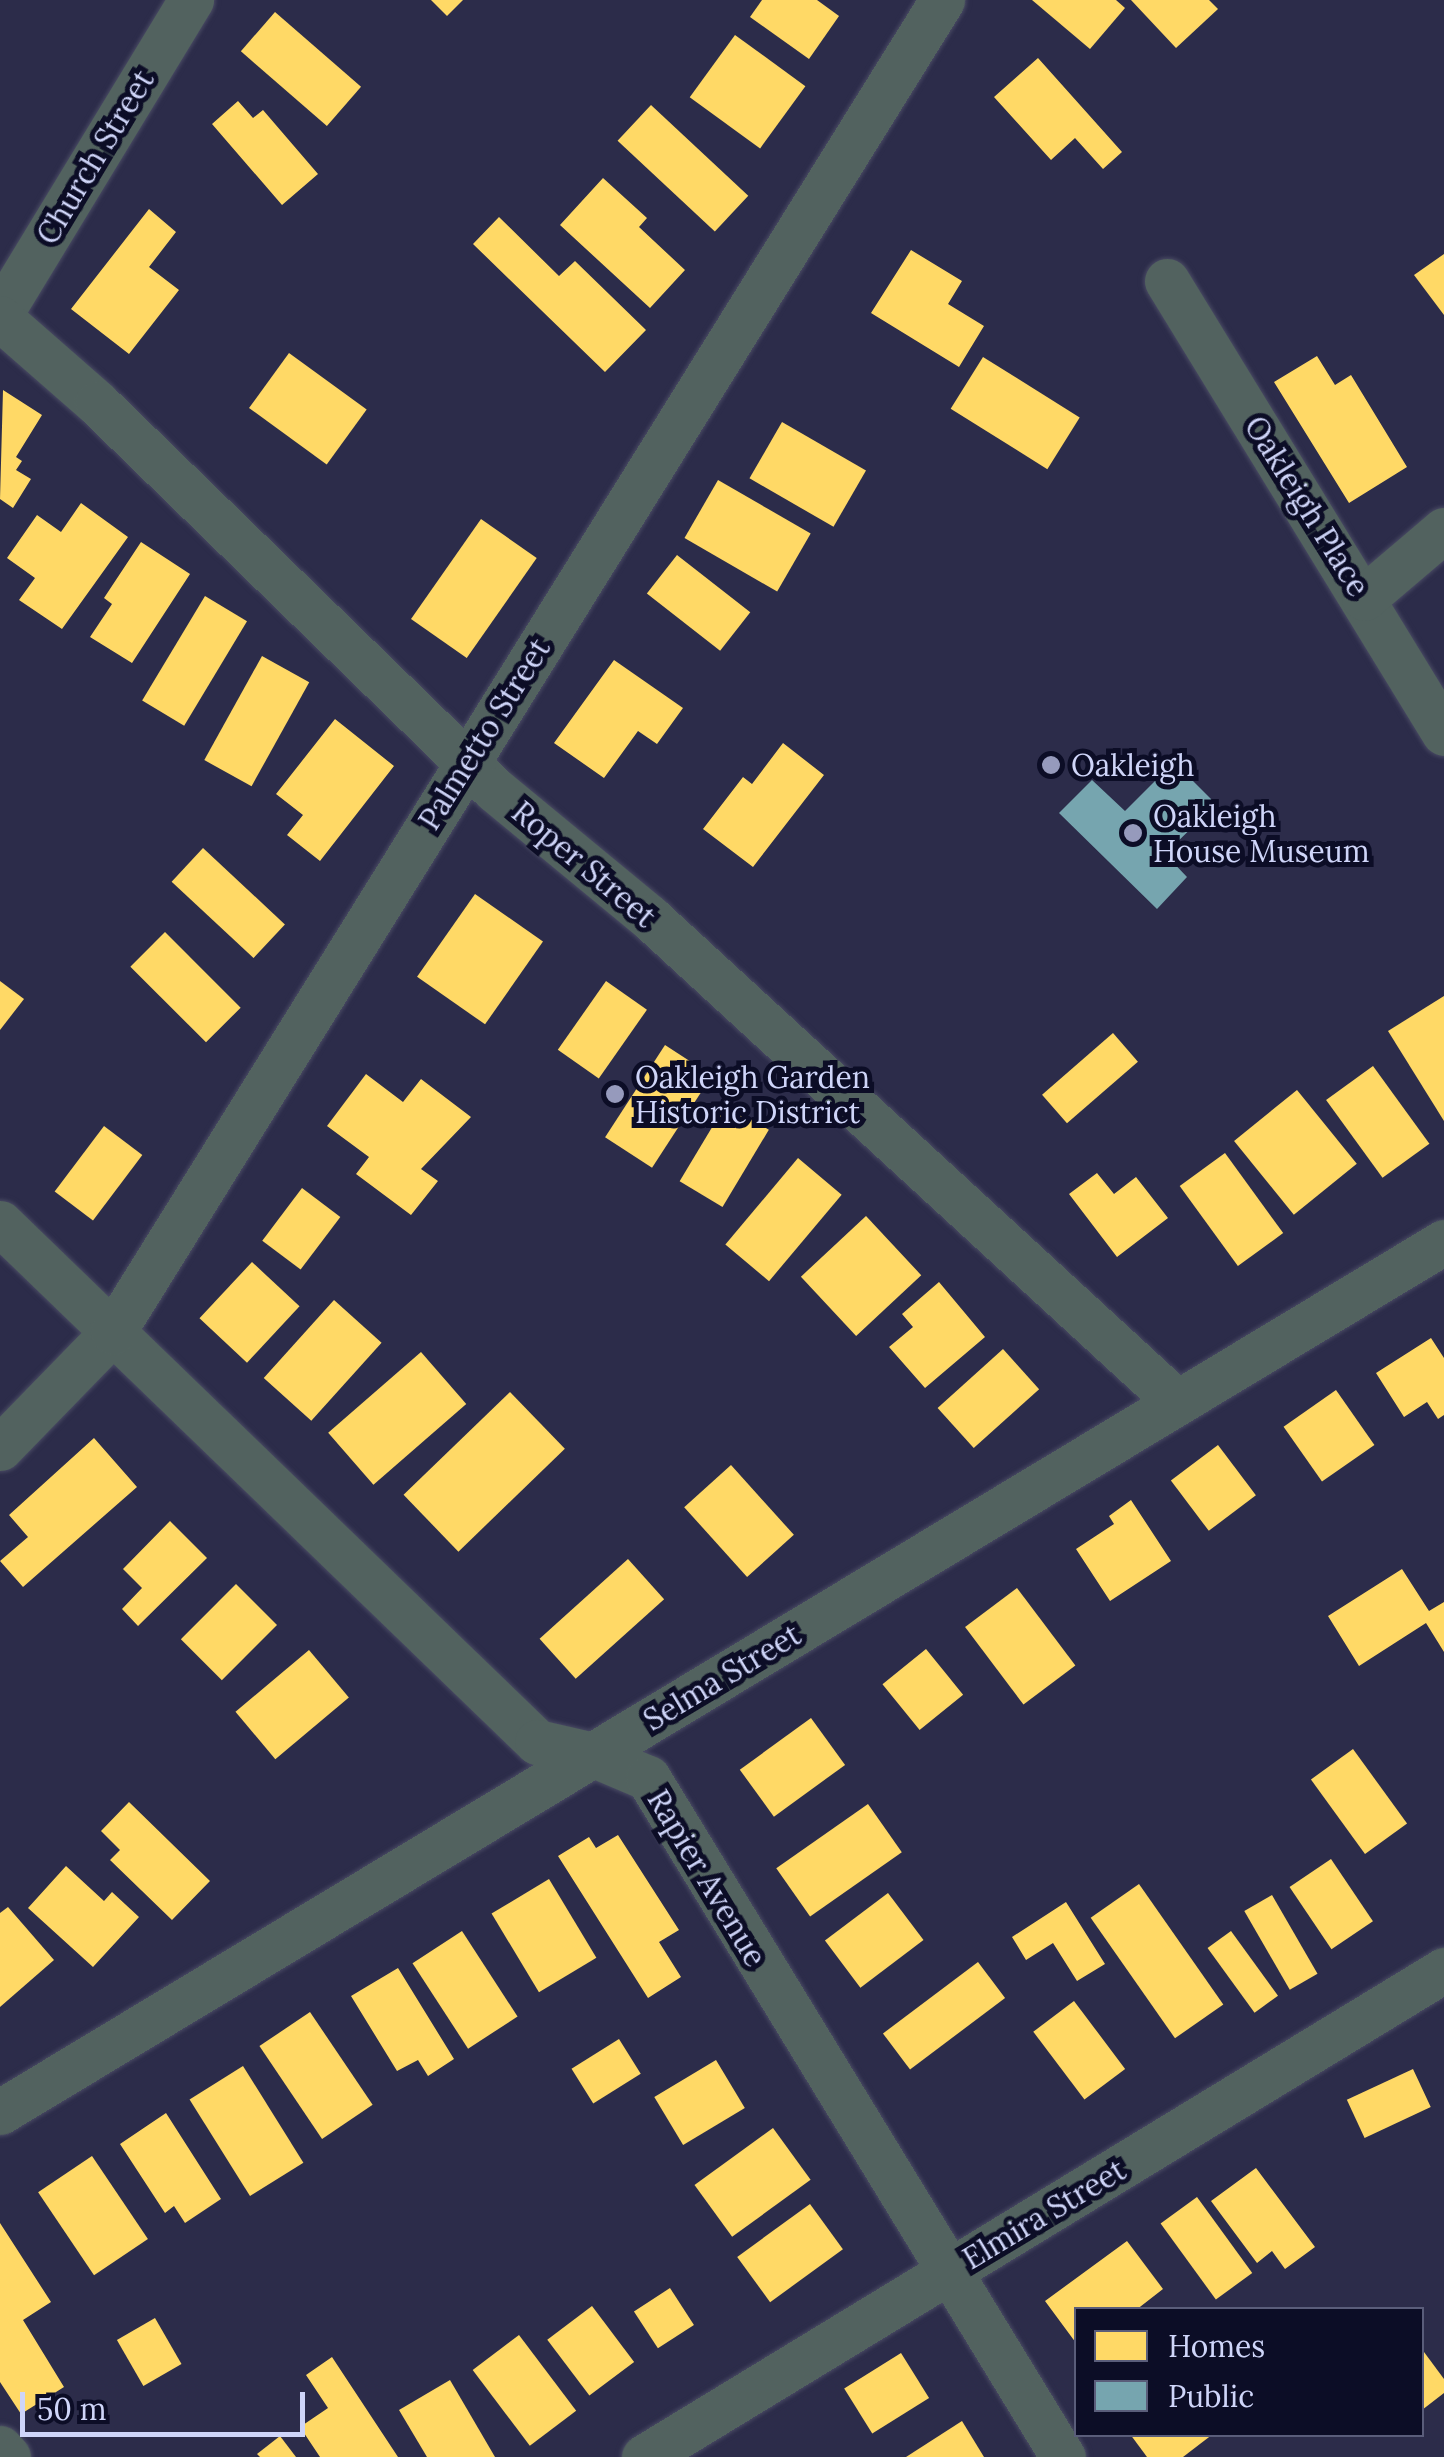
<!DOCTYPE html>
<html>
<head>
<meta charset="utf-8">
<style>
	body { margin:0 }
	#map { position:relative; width:1444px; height:2457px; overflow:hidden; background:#2c2c4a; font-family:Lora,serif }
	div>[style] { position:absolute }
	.homes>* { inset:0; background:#ffd966; transform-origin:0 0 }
	.public>* { inset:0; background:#76a5af }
	.roads { filter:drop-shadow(0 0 2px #494a63) drop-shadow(0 0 2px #494a63) }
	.street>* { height:45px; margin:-22.5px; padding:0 22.5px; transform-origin:22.5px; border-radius:22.5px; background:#52625f }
	.dots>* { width:28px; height:28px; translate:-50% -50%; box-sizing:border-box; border:5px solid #0c0d26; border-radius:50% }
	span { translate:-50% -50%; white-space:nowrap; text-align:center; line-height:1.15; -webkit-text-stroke:10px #0c0d26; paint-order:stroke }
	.street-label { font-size:30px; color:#cfd5f9 }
	.poi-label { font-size:30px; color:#cfd5f9 }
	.left { translate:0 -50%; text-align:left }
	.legend { position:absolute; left:1074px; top:2307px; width:350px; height:130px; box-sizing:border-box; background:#0c0d26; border:2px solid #5a5d7a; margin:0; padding:12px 18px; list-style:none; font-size:30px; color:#cfd5f9 }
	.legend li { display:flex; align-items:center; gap:20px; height:50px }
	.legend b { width:50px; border:2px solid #5a5d7a }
	.scale { position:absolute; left:20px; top:2392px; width:285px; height:45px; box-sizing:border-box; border:5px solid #cfd5f9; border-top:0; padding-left:12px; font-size:30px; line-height:35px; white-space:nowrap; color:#cfd5f9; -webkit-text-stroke:8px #0c0d26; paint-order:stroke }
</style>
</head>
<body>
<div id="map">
	<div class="homes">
		<i style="clip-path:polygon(431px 0,463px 0,447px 16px)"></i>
		<i style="clip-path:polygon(762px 0,817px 0,839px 16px,809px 59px,750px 17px)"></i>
		<i style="clip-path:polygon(1032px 0,1116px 0,1125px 8px,1090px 49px)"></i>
		<i style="clip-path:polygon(1131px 0,1209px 0,1218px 9px,1176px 48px)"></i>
		<i style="left:275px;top:12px;width:114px;height:52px;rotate:41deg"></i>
		<i style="left:735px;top:35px;width:87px;height:77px;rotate:36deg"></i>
		<i style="clip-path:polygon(1038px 58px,1122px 152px,1103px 169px,1075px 138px,1051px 160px,994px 97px)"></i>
		<i style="clip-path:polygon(238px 101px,253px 118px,263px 110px,318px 174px,282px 205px,212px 124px)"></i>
		<i style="left:651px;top:105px;width:133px;height:49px;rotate:43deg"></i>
		<i style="clip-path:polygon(603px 178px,647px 218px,639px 227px,685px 270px,650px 308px,560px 225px)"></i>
		<i style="clip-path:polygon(149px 209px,176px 232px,149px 267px,179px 290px,129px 354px,71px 309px)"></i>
		<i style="clip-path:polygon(499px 217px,559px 276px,575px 261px,646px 330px,605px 372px,473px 244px)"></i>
		<i style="clip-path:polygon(911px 250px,962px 281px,948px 304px,984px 326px,959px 367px,871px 313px)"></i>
		<i style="clip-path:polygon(1444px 254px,1444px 315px,1414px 275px)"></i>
		<i style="left:289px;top:353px;width:96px;height:68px;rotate:36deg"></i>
		<i style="clip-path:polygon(1317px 356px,1335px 385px,1351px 375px,1407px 467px,1349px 503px,1274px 382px)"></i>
		<i style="left:983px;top:357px;width:114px;height:61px;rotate:32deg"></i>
		<i style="clip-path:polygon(3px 390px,42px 415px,16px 457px,22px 461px,16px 470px,31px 479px,13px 508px,0 499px)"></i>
		<i style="left:782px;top:422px;width:97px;height:65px;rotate:30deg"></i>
		<i style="left:718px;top:480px;width:107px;height:67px;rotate:30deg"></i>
		<i style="clip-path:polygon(81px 503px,128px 537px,62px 629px,19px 600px,35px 578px,7px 558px,37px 515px,61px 532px)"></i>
		<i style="left:481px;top:519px;width:68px;height:122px;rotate:35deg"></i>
		<i style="clip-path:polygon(141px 542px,190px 574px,132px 663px,90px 637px,112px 604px,104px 598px)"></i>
		<i style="left:677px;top:555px;width:93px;height:49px;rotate:38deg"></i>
		<i style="left:205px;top:596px;width:49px;height:122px;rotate:31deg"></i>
		<i style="left:262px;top:656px;width:54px;height:119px;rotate:29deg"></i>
		<i style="clip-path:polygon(614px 660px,683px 708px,657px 744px,638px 731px,604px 778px,554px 743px)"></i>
		<i style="clip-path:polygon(335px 719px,394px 766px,320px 861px,287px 835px,303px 815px,276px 794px)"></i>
		<i style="clip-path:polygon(783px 743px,824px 775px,753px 867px,703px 829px,743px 777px,752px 784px)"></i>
		<i style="left:203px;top:848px;width:112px;height:46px;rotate:43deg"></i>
		<i style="left:475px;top:894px;width:83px;height:101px;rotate:35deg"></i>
		<i style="left:165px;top:932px;width:107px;height:49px;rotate:45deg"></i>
		<i style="clip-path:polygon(0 981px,24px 999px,0 1030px)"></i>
		<i style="left:606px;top:981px;width:50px;height:84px;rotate:35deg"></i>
		<i style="clip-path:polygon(1444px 996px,1444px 1121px,1388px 1031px)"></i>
		<i style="left:1113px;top:1033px;width:38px;height:94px;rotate:49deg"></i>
		<i style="left:665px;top:1045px;width:56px;height:110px;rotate:33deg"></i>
		<i style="left:1373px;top:1066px;width:96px;height:58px;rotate:54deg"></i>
		<i style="clip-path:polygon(366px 1074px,403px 1102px,421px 1079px,471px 1117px,421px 1169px,438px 1181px,411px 1215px,356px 1174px,369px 1157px,327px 1126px)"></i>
		<i style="left:1297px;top:1090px;width:95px;height:81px;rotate:51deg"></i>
		<i style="left:726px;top:1104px;width:50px;height:90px;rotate:31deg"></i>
		<i style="left:104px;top:1126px;width:48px;height:82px;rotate:37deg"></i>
		<i style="left:1225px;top:1153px;width:99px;height:56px;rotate:54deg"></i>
		<i style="left:798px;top:1158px;width:57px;height:113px;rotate:40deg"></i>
		<i style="clip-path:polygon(1097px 1173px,1114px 1194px,1136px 1177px,1168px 1218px,1117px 1257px,1069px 1194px)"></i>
		<i style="left:302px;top:1188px;width:48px;height:66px;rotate:37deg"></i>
		<i style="left:866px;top:1216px;width:81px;height:89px;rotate:47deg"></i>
		<i style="left:252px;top:1262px;width:65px;height:77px;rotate:43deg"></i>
		<i style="clip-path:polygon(939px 1282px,985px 1337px,925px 1388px,889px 1347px,913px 1327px,902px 1314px)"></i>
		<i style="left:334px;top:1300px;width:64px;height:105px;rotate:42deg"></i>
		<i style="clip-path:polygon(1431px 1338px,1444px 1358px,1444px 1415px,1438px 1419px,1427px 1402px,1404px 1417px,1376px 1373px)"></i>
		<i style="left:1003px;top:1349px;width:54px;height:88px;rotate:48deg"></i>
		<i style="left:421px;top:1352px;width:69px;height:123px;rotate:49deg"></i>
		<i style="left:1336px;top:1390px;width:67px;height:64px;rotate:55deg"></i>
		<i style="left:510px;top:1392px;width:79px;height:148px;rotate:46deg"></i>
		<i style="clip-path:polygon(94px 1438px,137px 1487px,23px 1587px,0 1561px,28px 1537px,9px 1515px)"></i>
		<i style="left:1218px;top:1445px;width:63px;height:59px;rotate:53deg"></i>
		<i style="left:731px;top:1465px;width:94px;height:63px;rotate:48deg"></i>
		<i style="clip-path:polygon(1131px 1500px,1171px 1561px,1110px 1601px,1076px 1549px,1114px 1524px,1109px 1516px)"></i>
		<i style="clip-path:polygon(170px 1521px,207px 1558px,138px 1626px,122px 1609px,142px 1588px,123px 1569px)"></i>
		<i style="left:628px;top:1559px;width:54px;height:119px;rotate:48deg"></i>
		<i style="clip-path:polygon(1402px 1569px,1429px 1611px,1444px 1602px,1444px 1652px,1426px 1623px,1359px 1666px,1328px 1616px)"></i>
		<i style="left:236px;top:1584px;width:58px;height:78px;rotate:45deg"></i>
		<i style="left:1017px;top:1588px;width:97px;height:65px;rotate:53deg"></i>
		<i style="left:926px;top:1649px;width:59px;height:56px;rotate:51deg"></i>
		<i style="left:309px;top:1650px;width:62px;height:96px;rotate:50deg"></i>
		<i style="left:811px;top:1718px;width:58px;height:88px;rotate:54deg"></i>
		<i style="left:1353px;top:1749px;width:92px;height:52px;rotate:54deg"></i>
		<i style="clip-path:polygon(129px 1802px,210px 1881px,172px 1920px,110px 1860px,120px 1850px,101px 1831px)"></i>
		<i style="left:868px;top:1804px;width:59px;height:112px;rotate:55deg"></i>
		<i style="clip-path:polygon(618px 1835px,679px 1930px,659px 1942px,681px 1977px,648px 1998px,558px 1856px,589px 1837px,596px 1848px)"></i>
		<i style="left:1331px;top:1859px;width:75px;height:50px;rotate:56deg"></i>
		<i style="clip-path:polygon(66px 1866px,104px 1901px,112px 1892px,139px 1917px,93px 1967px,28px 1908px)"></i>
		<i style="left:549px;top:1879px;width:92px;height:67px;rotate:59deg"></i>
		<i style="left:1139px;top:1884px;width:147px;height:59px;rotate:55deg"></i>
		<i style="left:888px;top:1893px;width:59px;height:79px;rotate:53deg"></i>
		<i style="left:1272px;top:1895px;width:91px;height:32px;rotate:60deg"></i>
		<i style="clip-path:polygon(1066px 1902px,1105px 1964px,1077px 1981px,1053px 1943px,1026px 1960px,1012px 1937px)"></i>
		<i style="clip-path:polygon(8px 1907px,54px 1960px,0 2007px,0 1913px)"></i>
		<i style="left:462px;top:1931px;width:102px;height:59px;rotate:57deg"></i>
		<i style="left:1231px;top:1931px;width:80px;height:29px;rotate:54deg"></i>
		<i style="left:978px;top:1962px;width:45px;height:119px;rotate:53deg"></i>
		<i style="clip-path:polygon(398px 1968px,454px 2059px,428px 2076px,418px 2060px,397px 2071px,351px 1996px)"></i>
		<i style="left:1074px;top:2001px;width:85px;height:51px;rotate:53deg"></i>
		<i style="left:310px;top:2012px;width:112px;height:61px;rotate:56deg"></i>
		<i style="left:619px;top:2039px;width:41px;height:56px;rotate:58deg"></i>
		<i style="left:716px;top:2060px;width:56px;height:72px;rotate:59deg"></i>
		<i style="left:243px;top:2066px;width:114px;height:63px;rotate:58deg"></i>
		<i style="left:1413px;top:2069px;width:42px;height:73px;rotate:65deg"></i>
		<i style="clip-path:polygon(166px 2113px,221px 2199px,185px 2223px,174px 2206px,165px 2213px,120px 2144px)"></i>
		<i style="left:773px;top:2128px;width:64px;height:97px;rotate:54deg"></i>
		<i style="left:92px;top:2156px;width:100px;height:65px;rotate:56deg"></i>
		<i style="clip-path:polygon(1256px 2168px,1315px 2247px,1285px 2269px,1272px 2251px,1257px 2263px,1211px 2201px)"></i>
		<i style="left:1197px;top:2197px;width:94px;height:45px;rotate:54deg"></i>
		<i style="left:810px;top:2204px;width:56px;height:90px;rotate:54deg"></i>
		<i style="clip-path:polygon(0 2223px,51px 2302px,23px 2320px,64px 2387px,21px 2414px,0 2382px)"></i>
		<i style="clip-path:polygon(1127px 2241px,1163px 2289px,1136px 2310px,1076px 2310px,1076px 2343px,1045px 2301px)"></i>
		<i style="left:670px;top:2288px;width:44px;height:43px;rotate:57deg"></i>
		<i style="left:592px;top:2306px;width:70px;height:56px;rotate:53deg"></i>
		<i style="left:155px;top:2318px;width:53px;height:44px;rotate:60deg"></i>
		<i style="left:519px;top:2335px;width:95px;height:58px;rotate:53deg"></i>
		<i style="clip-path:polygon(1424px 2352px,1444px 2379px,1444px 2393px,1422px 2410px)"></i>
		<i style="left:901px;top:2353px;width:53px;height:67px;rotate:58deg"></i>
		<i style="clip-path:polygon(332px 2357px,398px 2457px,320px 2457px,300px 2427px,328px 2408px,306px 2375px)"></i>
		<i style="clip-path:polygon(450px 2380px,495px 2457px,427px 2457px,399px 2410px)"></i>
		<i style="clip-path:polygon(962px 2421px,984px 2457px,906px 2457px)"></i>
		<i style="clip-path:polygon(1130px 2434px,1213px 2434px,1183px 2457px,1147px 2457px)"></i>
		<i style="clip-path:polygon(280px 2436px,296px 2457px,260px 2457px,257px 2454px)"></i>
	</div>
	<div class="public">
		<i style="clip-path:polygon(1174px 762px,1216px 804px,1165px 854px,1187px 877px,1157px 909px,1059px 813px,1092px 780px,1125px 811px)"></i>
	</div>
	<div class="roads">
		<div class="street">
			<i style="left:1167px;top:281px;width:530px;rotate:58.5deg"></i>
			<i style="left:0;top:314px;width:368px;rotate:-58.7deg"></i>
			<i style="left:0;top:318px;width:129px;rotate:41.2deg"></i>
			<i style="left:97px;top:403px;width:555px;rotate:44.2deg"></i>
			<i style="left:495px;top:790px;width:200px;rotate:39.5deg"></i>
			<i style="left:649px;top:917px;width:717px;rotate:42.57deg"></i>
			<i style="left:1364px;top:598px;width:105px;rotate:-40.4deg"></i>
			<i style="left:0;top:1223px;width:747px;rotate:44.02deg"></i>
			<i style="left:537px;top:1742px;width:58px;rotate:12.8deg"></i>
			<i style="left:594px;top:1755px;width:59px;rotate:23.1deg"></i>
			<i style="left:648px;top:1778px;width:796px;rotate:58.57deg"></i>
			<i style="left:0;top:1448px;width:162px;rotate:-45.8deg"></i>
			<i style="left:113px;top:1332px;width:1569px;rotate:-58.1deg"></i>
			<i style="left:0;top:2112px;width:1686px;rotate:-31.07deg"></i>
			<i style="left:0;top:2448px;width:12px;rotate:48deg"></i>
			<i style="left:644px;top:2457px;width:937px;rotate:-31.33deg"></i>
		</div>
	</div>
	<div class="dots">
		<i style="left:1051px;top:765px;background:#969abc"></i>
		<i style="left:1133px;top:833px;background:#969abc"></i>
		<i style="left:615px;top:1094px;background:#969abc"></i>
	</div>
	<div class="street-label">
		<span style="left:95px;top:157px;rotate:-59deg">Church Street</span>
		<span style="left:1307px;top:506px;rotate:58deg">Oakleigh Place</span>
		<span style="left:484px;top:734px;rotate:-58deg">Palmetto Street</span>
		<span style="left:584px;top:864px;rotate:40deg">Roper Street</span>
		<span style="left:722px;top:1677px;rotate:-31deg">Selma Street</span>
		<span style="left:707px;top:1878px;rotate:59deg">Rapier Avenue</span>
		<span style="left:1044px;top:2214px;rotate:-31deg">Elmira Street</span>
	</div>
	<div class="poi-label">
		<span class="left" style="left:1071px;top:765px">Oakleigh</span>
		<span class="left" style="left:1153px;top:833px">Oakleigh<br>House Museum</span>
		<span class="left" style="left:635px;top:1094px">Oakleigh Garden<br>Historic District</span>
	</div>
	<ul class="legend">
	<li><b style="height:28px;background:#ffd966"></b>Homes</li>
	<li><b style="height:28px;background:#76a5af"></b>Public</li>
	</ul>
	<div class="scale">50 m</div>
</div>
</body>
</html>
